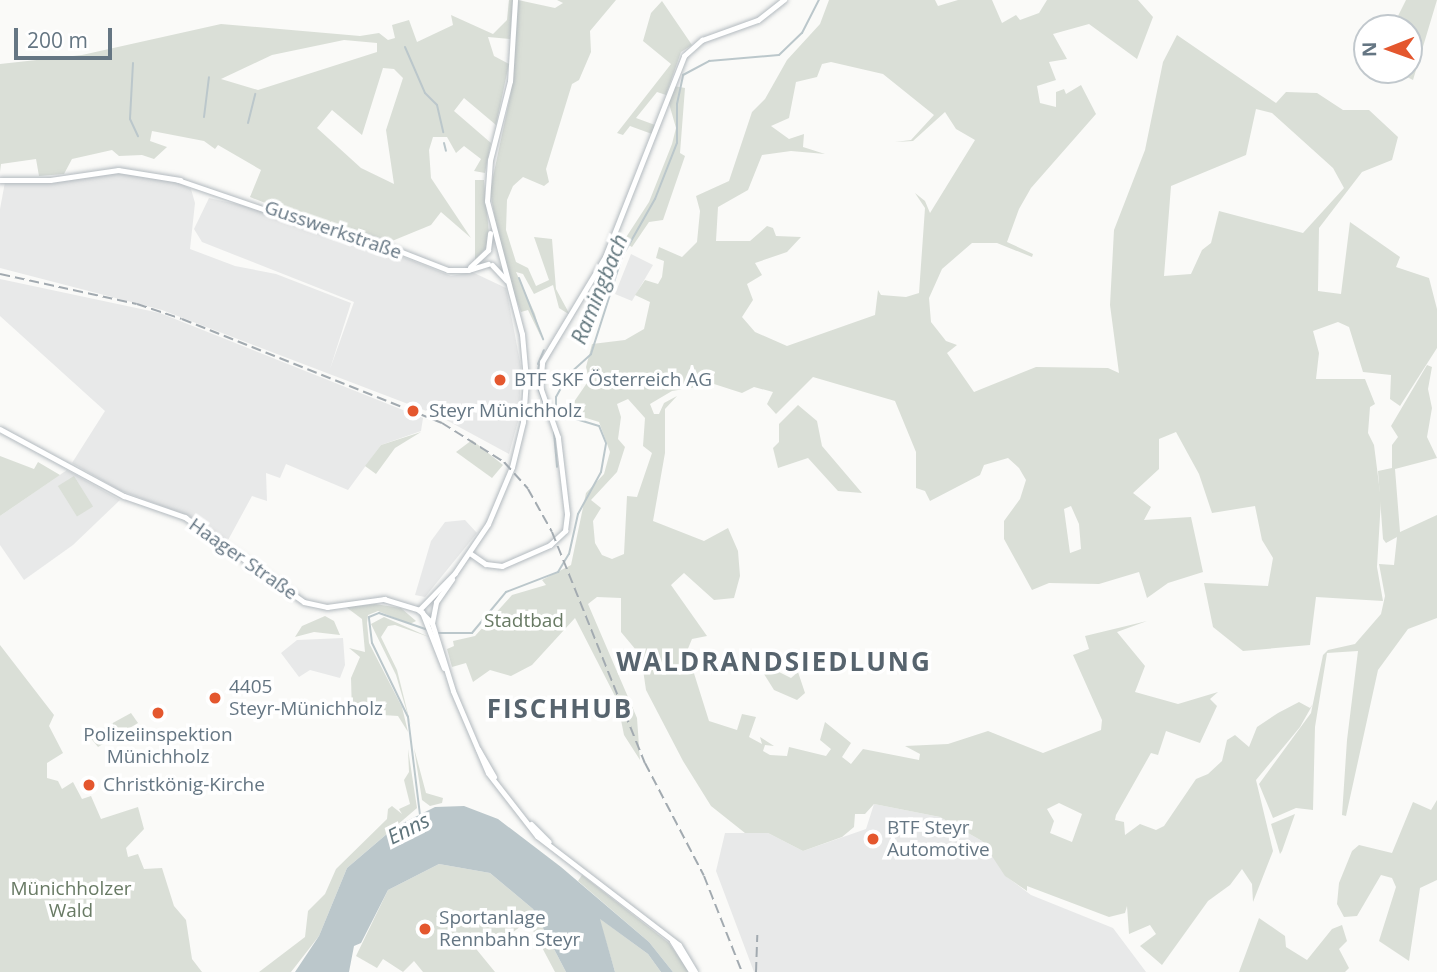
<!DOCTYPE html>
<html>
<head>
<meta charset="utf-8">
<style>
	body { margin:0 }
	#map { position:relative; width:1437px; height:972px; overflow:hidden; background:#fafaf8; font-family:"Open Sans",sans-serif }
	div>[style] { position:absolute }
	.built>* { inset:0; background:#e8e9e9 }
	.green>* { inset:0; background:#dadfd7; transform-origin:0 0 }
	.water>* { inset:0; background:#bbc7cb }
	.stream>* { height:2px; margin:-1px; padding:0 1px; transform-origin:1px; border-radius:1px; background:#bbc7cb }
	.roads { filter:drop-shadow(0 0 2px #b3babf) drop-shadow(0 0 2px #b3babf) }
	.secondary>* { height:4.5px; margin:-2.25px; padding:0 2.25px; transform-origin:2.25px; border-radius:2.25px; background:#fff }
	.primary>* { height:5px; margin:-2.5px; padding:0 2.5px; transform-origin:2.5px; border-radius:2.5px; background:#fff }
	.rail>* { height:2px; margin-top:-1px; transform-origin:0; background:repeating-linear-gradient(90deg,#a2aab0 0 10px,transparent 0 15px) }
	.dots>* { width:19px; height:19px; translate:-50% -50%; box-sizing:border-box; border:4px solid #fff; border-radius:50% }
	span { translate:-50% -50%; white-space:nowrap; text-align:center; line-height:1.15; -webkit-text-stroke:7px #fff; paint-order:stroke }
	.street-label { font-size:19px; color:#657683 }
	.poi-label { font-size:19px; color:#657683 }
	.left { translate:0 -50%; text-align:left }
	.park-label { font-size:19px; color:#687a64 }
	.water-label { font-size:21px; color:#60757c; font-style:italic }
	.district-label { font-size:26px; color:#57646e; font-weight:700; letter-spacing:2px }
	.north { position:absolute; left:1353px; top:14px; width:70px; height:70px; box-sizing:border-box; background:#fff; border:2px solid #c1c8cd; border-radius:50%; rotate:269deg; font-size:19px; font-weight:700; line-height:28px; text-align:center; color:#657683 }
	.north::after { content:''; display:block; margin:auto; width:24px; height:32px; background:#e4572e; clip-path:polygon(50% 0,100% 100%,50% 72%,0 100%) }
	.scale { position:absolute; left:14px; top:28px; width:98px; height:32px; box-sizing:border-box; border:4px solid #657683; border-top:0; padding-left:9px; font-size:21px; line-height:24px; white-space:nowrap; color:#657683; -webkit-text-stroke:5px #fff; paint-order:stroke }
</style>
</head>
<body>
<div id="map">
	<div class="built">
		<i style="clip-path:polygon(121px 172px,176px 181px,191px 189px,195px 203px,190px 249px,235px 266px,276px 274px,351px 303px,330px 369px,354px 302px,202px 242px,194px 229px,209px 198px,254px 208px,323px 234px,360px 240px,451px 276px,472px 272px,506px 288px,521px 367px,519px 418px,509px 454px,437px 415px,162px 310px,0 268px,0 209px,5px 182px,47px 182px)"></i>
		<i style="clip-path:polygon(631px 254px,653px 265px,632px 301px,615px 294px)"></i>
		<i style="clip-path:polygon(0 279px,160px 313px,423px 418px,421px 431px,381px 445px,348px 490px,286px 464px,280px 478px,266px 473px,267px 501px,252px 496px,227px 542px,189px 516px,119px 490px,72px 463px,105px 411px,0 316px)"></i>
		<i style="clip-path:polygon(67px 470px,120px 500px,73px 545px,24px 580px,0 545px,0 516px)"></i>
		<i style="clip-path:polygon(465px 520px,477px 533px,425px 597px,415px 595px,431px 541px,445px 522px)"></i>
		<i style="clip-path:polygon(343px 638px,345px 665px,340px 678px,310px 670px,299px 677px,281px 653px,297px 640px)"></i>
		<i style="clip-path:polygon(874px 804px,940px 817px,982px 841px,1007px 877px,1031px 895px,1113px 928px,1146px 972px,754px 972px,716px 871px,725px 833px,768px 833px,803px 851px,866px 829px)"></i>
	</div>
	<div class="green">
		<i style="clip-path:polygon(evenodd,509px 0,513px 0,510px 39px,488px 37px,494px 56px,509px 64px,496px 125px,464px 98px,454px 111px,491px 143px,485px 173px,474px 171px,481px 159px,464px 146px,456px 153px,447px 137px,433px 137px,429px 150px,431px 178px,471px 238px,441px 212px,431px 225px,392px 241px,303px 218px,250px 197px,261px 170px,218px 145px,215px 149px,204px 141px,152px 131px,150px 141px,167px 147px,154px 159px,142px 155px,119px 156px,112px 150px,72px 159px,64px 174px,39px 176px,36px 159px,1px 164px,0 172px,0 64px,82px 55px,221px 24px,360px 36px,379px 33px,388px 40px,395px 38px,392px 25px,409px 20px,417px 42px,453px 25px,451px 15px,493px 34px,507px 20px,509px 0,344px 40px,377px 43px,377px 52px,258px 90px,221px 79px,272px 55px,344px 40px,509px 0,383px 68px,394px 69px,403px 78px,386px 130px,394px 184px,361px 168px,317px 128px,332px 110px,362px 135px,383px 68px)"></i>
		<i style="clip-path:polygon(518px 0,555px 8px,563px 3px,557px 0,616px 0,590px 31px,591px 52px,579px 80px,572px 84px,546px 169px,549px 182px,544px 186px,523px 177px,513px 186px,507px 200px,506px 230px,516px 262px,528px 268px,536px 286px,549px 280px,534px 237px,552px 239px,556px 289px,570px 315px,559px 308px,553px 285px,534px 294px,523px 274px,516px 272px,535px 314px,541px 337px,528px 310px,521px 312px,503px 265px,490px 191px,511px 92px)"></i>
		<i style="clip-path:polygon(evenodd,829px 0,935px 0,938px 6px,958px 0,992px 0,1002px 23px,1016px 15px,1020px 20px,1039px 13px,1047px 0,1138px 0,1153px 17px,1137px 59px,1089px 24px,1053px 34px,1067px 59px,1049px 62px,1056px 80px,1037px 86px,1040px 103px,1056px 107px,1056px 92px,1064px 89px,1066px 94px,1081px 85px,1096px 114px,1031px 188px,1019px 209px,1007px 242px,1033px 254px,1032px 257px,997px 243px,972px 243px,942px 269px,929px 298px,931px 322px,946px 341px,957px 345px,947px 353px,974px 392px,1036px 367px,1108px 368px,1119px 373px,1110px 305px,1114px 230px,1145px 150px,1163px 62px,1177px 35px,1276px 103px,1286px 92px,1317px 93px,1343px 110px,1369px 110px,1398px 137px,1392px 160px,1362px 172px,1319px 228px,1318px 291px,1341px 294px,1350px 222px,1400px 257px,1396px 267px,1429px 278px,1437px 309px,1437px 348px,1400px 406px,1390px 399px,1391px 375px,1363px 372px,1349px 327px,1338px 322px,1313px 331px,1319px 353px,1316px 379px,1365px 379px,1375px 404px,1370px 407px,1368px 433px,1374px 445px,1381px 500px,1377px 567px,1383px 601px,1316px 597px,1310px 645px,1243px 651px,1213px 627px,1204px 583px,1268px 586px,1273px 558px,1262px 540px,1255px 506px,1212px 513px,1199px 474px,1176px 432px,1159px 439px,1159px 469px,1133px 493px,1151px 507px,1144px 520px,1191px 517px,1203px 572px,1168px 583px,1147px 598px,1139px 572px,1099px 584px,1049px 583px,1032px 590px,1004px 539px,1004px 521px,1020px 499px,1026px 480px,1019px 468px,1008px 458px,984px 465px,980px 475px,930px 501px,925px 491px,916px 488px,916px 452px,895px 401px,813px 377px,776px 414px,767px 404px,773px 392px,754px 387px,742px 393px,714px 384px,672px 391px,650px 404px,654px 414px,659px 414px,664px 403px,677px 396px,665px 409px,665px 453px,653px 521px,704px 541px,728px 528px,738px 551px,740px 576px,734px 598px,714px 600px,684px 573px,671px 585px,707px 636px,692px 639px,687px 651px,709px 721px,737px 730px,742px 714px,756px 717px,749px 737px,762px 744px,760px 737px,774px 746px,765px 745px,763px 751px,770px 755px,787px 756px,789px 747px,826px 756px,831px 749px,820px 740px,825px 722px,851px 743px,842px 757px,851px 764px,863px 749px,919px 760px,920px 754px,905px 746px,948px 744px,988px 731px,1043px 753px,1101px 730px,1102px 720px,1073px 655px,1089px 649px,1085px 636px,1147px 621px,1117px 632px,1145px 666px,1135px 692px,1178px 704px,1218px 692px,1210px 699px,1217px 706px,1200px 743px,1166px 731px,1158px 755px,1151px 753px,1116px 815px,1115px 820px,1124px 822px,1125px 835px,1140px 824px,1156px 830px,1164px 826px,1196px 779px,1208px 774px,1222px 761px,1227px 740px,1235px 735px,1249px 747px,1257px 727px,1278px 713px,1299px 702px,1310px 708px,1313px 704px,1300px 727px,1256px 780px,1273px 851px,1253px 902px,1252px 884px,1242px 869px,1230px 885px,1208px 901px,1162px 965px,1140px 946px,1156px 934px,1150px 925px,1129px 934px,1127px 906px,1125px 913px,1109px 917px,1027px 886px,1027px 891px,1005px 876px,982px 841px,940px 817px,874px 804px,865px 814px,855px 814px,854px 827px,842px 837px,803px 851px,768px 833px,745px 833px,711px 806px,683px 761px,646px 690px,641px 656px,621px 632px,621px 598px,597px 597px,588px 604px,637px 718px,640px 760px,624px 735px,617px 700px,575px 618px,532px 665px,511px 676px,490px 670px,473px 682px,466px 663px,452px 667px,447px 649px,454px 646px,453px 641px,475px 636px,512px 595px,546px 585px,542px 580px,571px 565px,586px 493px,604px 474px,610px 452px,599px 422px,567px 412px,589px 380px,586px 367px,592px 344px,625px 340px,644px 329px,650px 302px,635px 295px,645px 280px,658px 284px,662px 277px,664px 261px,656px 258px,659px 247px,682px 257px,697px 242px,700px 211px,696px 196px,729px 181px,752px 112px,765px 99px,787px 60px,820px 24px,829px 0,831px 62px,883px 74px,934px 115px,911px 140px,895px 142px,913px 141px,945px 112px,956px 129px,975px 140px,930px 213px,925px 201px,915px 193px,925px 208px,919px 293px,906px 297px,881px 295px,878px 290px,875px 315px,787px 346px,755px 332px,742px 317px,753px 300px,747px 284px,762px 275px,755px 263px,787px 252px,801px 237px,776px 236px,773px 228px,767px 226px,750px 241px,716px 241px,718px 207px,748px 190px,762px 155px,791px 151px,825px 154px,803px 147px,804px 134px,789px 139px,771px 126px,789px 118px,796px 82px,817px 77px,822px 64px,831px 62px,829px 0,1256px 109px,1272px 113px,1333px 168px,1344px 188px,1303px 233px,1219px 211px,1211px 243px,1202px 250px,1191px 274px,1164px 276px,1171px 186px,1246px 155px,1256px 109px,829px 0,628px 399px,645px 418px,643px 446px,652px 453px,637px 497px,627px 496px,624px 554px,612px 559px,602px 555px,595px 543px,593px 521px,601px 508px,591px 500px,617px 472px,625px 447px,618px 439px,621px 417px,617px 404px,628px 399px,829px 0,1071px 506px,1079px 524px,1081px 549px,1070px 553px,1064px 509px,1071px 506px,829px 0,1059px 803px,1082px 814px,1072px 842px,1050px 833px,1054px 821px,1047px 809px,1059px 803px)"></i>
		<i style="clip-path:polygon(1406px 0,1437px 0,1413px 80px,1393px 70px,1409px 70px,1409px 28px,1392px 28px)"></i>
		<i style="clip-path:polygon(662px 1px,692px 45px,681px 52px,666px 95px,657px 92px,636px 118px,655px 125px,652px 134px,630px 126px,623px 135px,617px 133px,671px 64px,643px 41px,651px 13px)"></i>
		<i style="clip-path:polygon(674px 86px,685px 88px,680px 153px,685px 156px,663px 220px,649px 222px,632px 247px,623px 242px,649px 202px,672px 144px,676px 128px,668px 100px)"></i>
		<i style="clip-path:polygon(475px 180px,484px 180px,489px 234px,487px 247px,475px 260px)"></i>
		<i style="clip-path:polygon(1427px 365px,1432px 367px,1428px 389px,1432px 408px,1427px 437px,1437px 458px,1395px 469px,1400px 532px,1437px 515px,1437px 618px,1408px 629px,1378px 670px,1346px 816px,1342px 815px,1347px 740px,1358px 651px,1327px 653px,1315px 727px,1313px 810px,1296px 808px,1273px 818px,1259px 784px,1311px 713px,1323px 655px,1328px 650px,1355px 644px,1381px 614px,1385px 596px,1379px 564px,1394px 565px,1397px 537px,1386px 543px,1383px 539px,1378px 471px,1392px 468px,1392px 445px,1398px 437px,1391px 426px)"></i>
		<i style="clip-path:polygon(798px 405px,817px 421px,822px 446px,862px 493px,838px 491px,808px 458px,778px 468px,773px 448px,779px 442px,779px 424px)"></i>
		<i style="clip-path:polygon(421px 432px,395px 448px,376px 474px,365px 466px,381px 445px)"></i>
		<i style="clip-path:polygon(472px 440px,503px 465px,492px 478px,456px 452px)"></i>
		<i style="clip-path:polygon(0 456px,34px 469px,38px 462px,60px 475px,0 516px)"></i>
		<i style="left:74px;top:476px;width:36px;height:19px;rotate:58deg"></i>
		<i style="clip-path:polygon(375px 604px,401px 608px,416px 621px,410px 624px,378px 611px,368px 615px,367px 623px,369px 643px,402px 707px,408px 732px,398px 716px,352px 713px,351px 678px,360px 657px,349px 648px,365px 652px,362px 619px,346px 607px)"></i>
		<i style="clip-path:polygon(325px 616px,334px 621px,340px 635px,314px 632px,295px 637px,302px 626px)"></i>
		<i style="clip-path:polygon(384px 617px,429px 637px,395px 625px,388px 626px,381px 637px,397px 670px,411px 726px,396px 675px,371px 624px)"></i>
		<i style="clip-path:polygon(0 645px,54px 715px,49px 726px,63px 753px,47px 763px,47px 778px,58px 781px,62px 789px,73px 782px,82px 799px,91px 796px,101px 819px,138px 807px,144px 829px,126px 848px,128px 857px,138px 854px,144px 869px,162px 868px,174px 906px,186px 920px,192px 959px,202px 972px,0 972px)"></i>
		<i style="clip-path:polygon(771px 668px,791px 678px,798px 672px,805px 693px,797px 700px,774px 690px,764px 674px)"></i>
		<i style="clip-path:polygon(131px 713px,138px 723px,98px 747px,89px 736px)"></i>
		<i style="clip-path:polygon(414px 748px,426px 793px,443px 798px,442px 803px,430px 806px,422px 800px)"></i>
		<i style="clip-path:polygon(408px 749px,417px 808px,347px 868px,319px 936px,291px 972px,259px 972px,305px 937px,308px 911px,325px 894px,336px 869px,387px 819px,388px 809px,392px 806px,402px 814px,399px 809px,410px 804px,404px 780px,409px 772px)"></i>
		<i style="clip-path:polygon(1437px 800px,1437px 880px,1420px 888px,1409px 961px,1379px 941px,1396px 887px,1392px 878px,1381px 875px,1357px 916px,1344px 917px,1337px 904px,1339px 883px,1352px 851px,1359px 845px,1392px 853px,1413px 802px,1431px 810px)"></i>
		<i style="clip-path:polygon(1295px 814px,1282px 851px,1280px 854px,1271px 824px)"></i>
		<i style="clip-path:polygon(439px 864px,490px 873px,533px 909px,566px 972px,555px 972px,528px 921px,490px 949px,479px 939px,477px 950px,495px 972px,423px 972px,414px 961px,403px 972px,383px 959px,377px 968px,356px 956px,388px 890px)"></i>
		<i style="clip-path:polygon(582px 875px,669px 943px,689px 972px,673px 972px,649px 942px,578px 881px)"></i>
		<i style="clip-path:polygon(599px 918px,648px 954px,661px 972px,615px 972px)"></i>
		<i style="clip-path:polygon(1259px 918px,1285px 936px,1286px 947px,1307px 960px,1332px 929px,1342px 925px,1347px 941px,1339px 949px,1349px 968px,1345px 972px,1239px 972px)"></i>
	</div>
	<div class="water">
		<i style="clip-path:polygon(464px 806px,498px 819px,561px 867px,649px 942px,673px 972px,661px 972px,648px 954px,600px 919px,615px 972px,566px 972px,533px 909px,490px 873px,439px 864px,388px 890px,361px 943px,354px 946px,349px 972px,295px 972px,319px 936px,347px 868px,395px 827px,435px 807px)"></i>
	</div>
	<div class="stream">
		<i style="left:405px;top:47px;width:50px;rotate:66.5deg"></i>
		<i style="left:425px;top:93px;width:17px;rotate:45deg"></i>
		<i style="left:437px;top:105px;width:28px;rotate:77deg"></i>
		<i style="left:133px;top:63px;width:56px;rotate:93.1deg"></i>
		<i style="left:130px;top:119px;width:19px;rotate:65deg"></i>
		<i style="left:204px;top:117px;width:40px;rotate:-82.9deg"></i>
		<i style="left:248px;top:123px;width:30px;rotate:-76deg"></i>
		<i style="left:444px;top:143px;width:8px;rotate:76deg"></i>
		<i style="left:519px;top:278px;width:66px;rotate:68.5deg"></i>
		<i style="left:538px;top:364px;width:15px;rotate:-67deg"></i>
		<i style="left:539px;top:365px;width:17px;rotate:100deg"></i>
		<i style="left:536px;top:382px;width:33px;rotate:70deg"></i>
		<i style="left:554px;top:432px;width:35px;rotate:85deg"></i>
		<i style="left:437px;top:633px;width:35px"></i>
		<i style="left:472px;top:633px;width:53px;rotate:-50.3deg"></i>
		<i style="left:506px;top:592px;width:56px;rotate:-21deg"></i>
		<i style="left:558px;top:572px;width:21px;rotate:-59deg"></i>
		<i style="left:569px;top:554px;width:41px;rotate:-77.3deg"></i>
		<i style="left:578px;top:514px;width:48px;rotate:-61.3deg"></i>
		<i style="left:601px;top:472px;width:29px;rotate:-80deg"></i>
		<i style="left:606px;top:443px;width:18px;rotate:-112deg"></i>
		<i style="left:599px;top:426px;width:37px;rotate:-163deg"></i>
		<i style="left:564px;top:415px;width:11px;rotate:-135deg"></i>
		<i style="left:556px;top:407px;width:10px;rotate:-90deg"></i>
		<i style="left:556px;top:397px;width:25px;rotate:-61deg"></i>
		<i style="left:568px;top:375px;width:31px;rotate:-42deg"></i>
		<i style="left:591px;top:354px;width:102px;rotate:-72.3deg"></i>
		<i style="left:622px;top:257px;width:67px;rotate:-60.4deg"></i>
		<i style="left:655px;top:199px;width:60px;rotate:-68.6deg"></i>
		<i style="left:677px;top:143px;width:39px;rotate:-90deg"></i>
		<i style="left:677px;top:104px;width:30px;rotate:-78deg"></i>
		<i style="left:683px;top:75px;width:30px;rotate:-28deg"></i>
		<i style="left:709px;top:61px;width:70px;rotate:-4.9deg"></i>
		<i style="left:779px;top:55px;width:32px;rotate:-44deg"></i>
		<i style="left:802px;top:33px;width:37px;rotate:-63deg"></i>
		<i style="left:420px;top:815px;width:99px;rotate:-97deg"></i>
		<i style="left:408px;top:717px;width:82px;rotate:-115.9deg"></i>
		<i style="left:372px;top:643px;width:26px;rotate:-97deg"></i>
		<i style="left:369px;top:617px;width:11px;rotate:-22deg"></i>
		<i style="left:379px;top:613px;width:52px;rotate:19.1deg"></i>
	</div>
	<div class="roads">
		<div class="secondary">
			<i style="left:0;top:429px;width:141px;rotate:28.4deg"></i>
			<i style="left:124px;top:496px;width:65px;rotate:19deg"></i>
			<i style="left:185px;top:517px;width:146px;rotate:35.5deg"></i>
			<i style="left:304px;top:602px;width:24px;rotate:12deg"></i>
			<i style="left:327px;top:607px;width:58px;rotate:-8deg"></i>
			<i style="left:384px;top:599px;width:37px;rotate:17deg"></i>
			<i style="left:470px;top:553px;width:19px;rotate:35deg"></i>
			<i style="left:486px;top:564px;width:16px;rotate:7deg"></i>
			<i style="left:502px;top:566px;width:52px;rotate:-23.6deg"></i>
			<i style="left:550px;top:545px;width:21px;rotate:-43deg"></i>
			<i style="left:565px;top:531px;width:17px;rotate:-83deg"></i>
			<i style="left:567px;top:514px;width:77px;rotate:-96.8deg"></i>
			<i style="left:558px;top:438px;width:54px;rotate:-109.4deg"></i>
			<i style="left:540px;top:387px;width:25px;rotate:-85deg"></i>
			<i style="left:542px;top:362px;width:122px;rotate:-59deg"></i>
			<i style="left:605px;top:257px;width:216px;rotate:-68.5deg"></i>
			<i style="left:684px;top:56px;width:24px;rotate:-42deg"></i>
			<i style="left:702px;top:40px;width:59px;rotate:-19.7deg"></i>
			<i style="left:758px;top:20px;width:33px;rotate:-38deg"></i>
		</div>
		<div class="primary">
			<i style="left:515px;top:0;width:81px;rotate:93.5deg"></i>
			<i style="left:510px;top:81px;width:81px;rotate:104.2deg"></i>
			<i style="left:490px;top:160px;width:41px;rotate:94.2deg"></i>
			<i style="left:487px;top:201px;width:138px;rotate:75.3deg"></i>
			<i style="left:522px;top:334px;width:45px;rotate:84.9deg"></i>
			<i style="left:526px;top:379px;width:43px;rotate:94deg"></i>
			<i style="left:523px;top:422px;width:46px;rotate:103.7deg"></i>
			<i style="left:512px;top:467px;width:62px;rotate:112.8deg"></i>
			<i style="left:488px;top:524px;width:59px;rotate:124deg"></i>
			<i style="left:455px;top:573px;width:52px;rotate:134.2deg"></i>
			<i style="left:419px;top:610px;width:18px;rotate:45deg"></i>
			<i style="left:432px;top:623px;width:71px;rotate:72.8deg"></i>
			<i style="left:453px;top:691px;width:89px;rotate:66.9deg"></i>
			<i style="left:488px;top:773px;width:80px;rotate:52.1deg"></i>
			<i style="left:537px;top:836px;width:179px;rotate:37.5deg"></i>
			<i style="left:679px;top:945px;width:31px;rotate:59deg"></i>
			<i style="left:0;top:180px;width:50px"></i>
			<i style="left:50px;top:180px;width:69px;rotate:-8.4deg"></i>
			<i style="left:118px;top:170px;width:63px;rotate:9.2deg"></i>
			<i style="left:178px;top:180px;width:142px;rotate:18.9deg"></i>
			<i style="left:312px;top:226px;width:55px;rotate:12.5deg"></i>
			<i style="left:366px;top:238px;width:88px;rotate:21.3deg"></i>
			<i style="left:448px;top:270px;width:20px"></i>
			<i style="left:468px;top:270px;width:21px;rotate:-17deg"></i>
			<i style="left:492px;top:265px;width:21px;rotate:47deg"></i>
			<i style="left:470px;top:267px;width:25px;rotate:-43deg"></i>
			<i style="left:488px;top:250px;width:17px;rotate:-83deg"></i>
			<i style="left:422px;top:612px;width:60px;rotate:68.6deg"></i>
			<i style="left:432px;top:623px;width:21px;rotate:-79deg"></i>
			<i style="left:436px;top:602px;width:28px;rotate:-55deg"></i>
			<i style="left:478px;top:749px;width:32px;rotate:60deg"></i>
			<i style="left:531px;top:824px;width:25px;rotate:45deg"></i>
			<i style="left:672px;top:941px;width:36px;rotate:58deg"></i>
		</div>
	</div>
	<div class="rail">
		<i style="left:0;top:274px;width:140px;rotate:12.4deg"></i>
		<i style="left:137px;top:304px;width:47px;rotate:18.4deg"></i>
		<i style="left:182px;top:319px;width:280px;rotate:21.8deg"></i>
		<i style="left:442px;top:423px;width:73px;rotate:32.2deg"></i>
		<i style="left:504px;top:462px;width:36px;rotate:48deg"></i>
		<i style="left:528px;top:489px;width:49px;rotate:60.8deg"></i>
		<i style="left:552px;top:532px;width:249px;rotate:68.1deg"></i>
		<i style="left:645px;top:763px;width:127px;rotate:62.4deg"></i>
		<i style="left:704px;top:876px;width:103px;rotate:68.4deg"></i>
		<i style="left:756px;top:972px;width:37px;rotate:-88deg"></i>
	</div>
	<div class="dots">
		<i style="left:500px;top:380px;background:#e4572e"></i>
		<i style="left:413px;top:411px;background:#e4572e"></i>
		<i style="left:215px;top:698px;background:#e4572e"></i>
		<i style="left:158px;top:713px;background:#e4572e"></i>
		<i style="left:89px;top:785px;background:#e4572e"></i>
		<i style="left:873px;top:839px;background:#e4572e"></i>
		<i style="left:425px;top:929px;background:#e4572e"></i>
	</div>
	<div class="street-label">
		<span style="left:333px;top:230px;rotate:19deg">Gusswerkstraße</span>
		<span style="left:243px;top:559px;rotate:35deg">Haager Straße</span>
	</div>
	<div class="poi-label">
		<span class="left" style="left:514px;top:380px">BTF SKF Österreich AG</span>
		<span class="left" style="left:429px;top:411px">Steyr Münichholz</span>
		<span class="left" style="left:229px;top:698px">4405<br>Steyr-Münichholz</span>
		<span style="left:158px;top:746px">Polizeiinspektion<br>Münichholz</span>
		<span class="left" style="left:103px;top:785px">Christkönig-Kirche</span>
		<span class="left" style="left:887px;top:839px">BTF Steyr<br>Automotive</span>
		<span class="left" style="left:439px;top:929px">Sportanlage<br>Rennbahn Steyr</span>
	</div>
	<div class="park-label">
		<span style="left:524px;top:621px">Stadtbad</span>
		<span style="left:71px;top:900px">Münichholzer<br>Wald</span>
	</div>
	<div class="water-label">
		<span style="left:599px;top:289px;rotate:-68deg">Ramingbach</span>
		<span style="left:408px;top:828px;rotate:-27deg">Enns</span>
	</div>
	<div class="district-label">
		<span style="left:774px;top:662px">WALDRANDSIEDLUNG</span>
		<span style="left:560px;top:709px">FISCHHUB</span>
	</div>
	<div class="north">N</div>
	<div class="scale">200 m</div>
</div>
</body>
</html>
